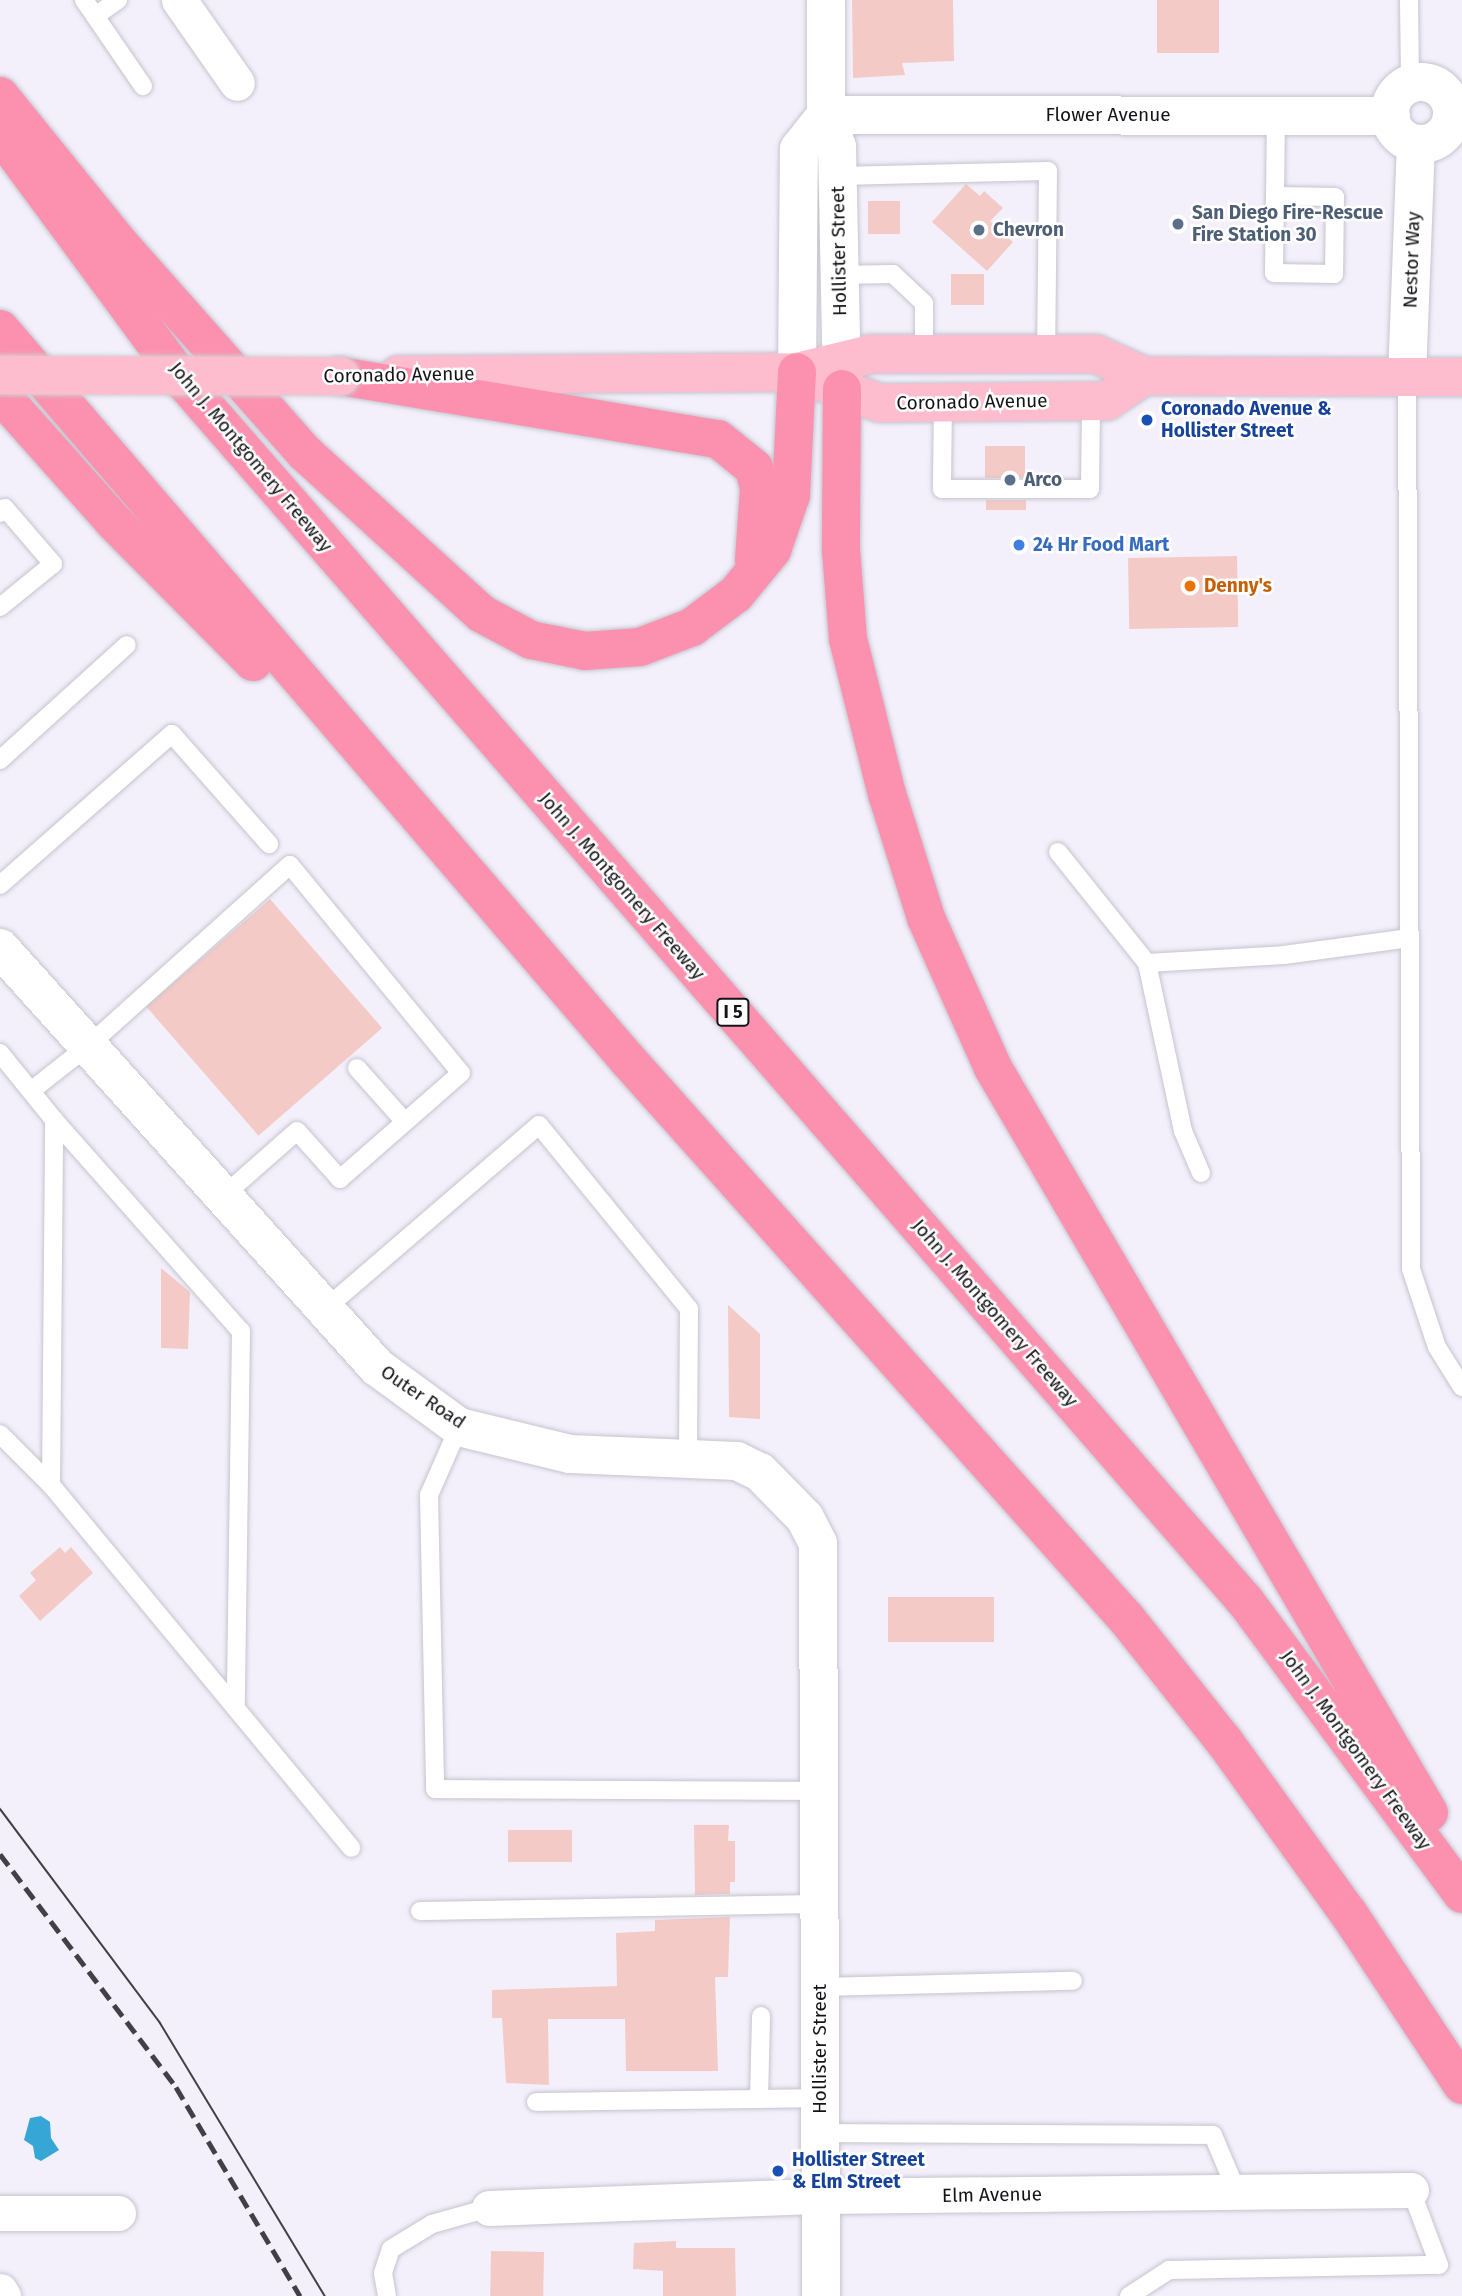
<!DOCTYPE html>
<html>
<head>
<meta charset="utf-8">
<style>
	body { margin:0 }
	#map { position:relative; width:1462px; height:2296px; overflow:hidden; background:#f3f0fb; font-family:"Fira Sans",sans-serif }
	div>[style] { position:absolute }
	.water>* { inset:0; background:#36a6d6 }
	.building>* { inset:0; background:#f4cac6; transform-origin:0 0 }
	.roads { filter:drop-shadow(0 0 2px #c6c4ce) drop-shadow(0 0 2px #c6c4ce) }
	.service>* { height:18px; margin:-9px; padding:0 9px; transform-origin:9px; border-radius:9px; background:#fff }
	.minor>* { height:35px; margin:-17.5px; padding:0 17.5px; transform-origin:17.5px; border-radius:17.5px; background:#fff }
	.tertiary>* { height:38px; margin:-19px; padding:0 19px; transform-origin:19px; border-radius:19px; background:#fff }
	.tertiary>.ring { margin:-19px; padding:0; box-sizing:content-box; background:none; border:38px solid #fff; border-radius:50% }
	.secondary>* { height:38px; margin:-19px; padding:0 19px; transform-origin:19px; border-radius:19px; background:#fff }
	.primary>* { height:38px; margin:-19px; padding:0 19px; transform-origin:19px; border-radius:19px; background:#fdbdcf }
	.motorway>* { height:38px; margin:-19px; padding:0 19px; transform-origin:19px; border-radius:19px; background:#fc91af }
	.tram>* { height:2px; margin:-1px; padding:0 1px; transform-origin:1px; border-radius:1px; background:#424046 }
	.rail>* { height:5px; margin-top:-2.5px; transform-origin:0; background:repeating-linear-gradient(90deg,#424046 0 14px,transparent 0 21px) }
	.bridges { filter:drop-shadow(0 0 2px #d0d0d1) drop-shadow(0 0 2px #d0d0d1) }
	.primary-bridge>* { height:38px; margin:-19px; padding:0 19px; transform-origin:19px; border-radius:19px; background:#fdbdcf }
	.dots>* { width:19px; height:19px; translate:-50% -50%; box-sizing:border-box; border:4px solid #fff; border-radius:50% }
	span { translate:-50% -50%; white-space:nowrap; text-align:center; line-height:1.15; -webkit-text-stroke:5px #fff; paint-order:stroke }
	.shield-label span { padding:2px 5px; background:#fff; border:2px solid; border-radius:5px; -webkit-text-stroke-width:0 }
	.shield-label { font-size:18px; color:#141317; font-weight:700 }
	.street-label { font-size:19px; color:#141317 }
	.service-label { font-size:19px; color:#4e5e75; font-weight:700 }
	.left { translate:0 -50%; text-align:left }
	.transit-label { font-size:19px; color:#164399; font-weight:700 }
	.shop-label { font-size:19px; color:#366cbe; font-weight:700 }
	.food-label { font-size:19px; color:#c56008; font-weight:700 }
</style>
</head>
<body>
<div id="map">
	<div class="water">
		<i style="clip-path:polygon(41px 2116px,50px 2122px,51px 2138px,59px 2150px,41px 2161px,35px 2158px,33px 2146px,24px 2140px,30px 2118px)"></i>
	</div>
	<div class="building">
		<i style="clip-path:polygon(852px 0,953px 0,954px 61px,902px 63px,905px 75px,853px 78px)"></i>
		<i style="left:1157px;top:0;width:62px;height:53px"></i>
		<i style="clip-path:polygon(966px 184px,980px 196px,984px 191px,1003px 208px,990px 221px,1013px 242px,987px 271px,932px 222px)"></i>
		<i style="left:868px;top:201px;width:32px;height:33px"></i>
		<i style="left:951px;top:274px;width:33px;height:31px"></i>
		<i style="left:1025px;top:446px;width:32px;height:40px;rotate:90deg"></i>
		<i style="left:986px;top:500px;width:40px;height:10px"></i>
		<i style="left:1237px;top:556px;width:71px;height:109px;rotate:89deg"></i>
		<i style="left:270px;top:899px;width:171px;height:164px;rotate:49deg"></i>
		<i style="clip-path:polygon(161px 1268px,190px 1292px,188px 1349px,161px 1348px)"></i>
		<i style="clip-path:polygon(728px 1305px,760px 1334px,760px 1419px,729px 1417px)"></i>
		<i style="clip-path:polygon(60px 1547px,65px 1553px,71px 1547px,93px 1573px,40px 1621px,19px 1596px,36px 1580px,30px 1573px)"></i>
		<i style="left:888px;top:1597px;width:106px;height:45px"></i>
		<i style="clip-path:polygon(694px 1825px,729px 1825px,728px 1841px,735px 1841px,735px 1882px,730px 1882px,730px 1894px,695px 1895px)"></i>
		<i style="left:508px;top:1830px;width:64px;height:32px"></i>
		<i style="clip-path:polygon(730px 1917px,728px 1977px,715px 1977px,718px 2071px,626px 2071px,625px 2019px,548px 2019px,549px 2085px,506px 2083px,502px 2018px,492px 2018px,492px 1990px,617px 1986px,616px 1933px,655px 1931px,655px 1920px)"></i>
		<i style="clip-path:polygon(676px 2241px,676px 2248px,735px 2248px,736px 2296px,663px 2296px,663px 2271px,633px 2269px,634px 2243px)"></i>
		<i style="left:491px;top:2251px;width:53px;height:45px;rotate:1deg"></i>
	</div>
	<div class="roads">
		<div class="service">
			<i style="left:84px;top:0;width:19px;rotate:55deg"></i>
			<i style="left:118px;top:0;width:28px;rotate:145deg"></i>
			<i style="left:95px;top:16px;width:85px;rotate:55.6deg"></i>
			<i style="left:1409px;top:0;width:85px;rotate:89.3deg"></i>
			<i style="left:1452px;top:115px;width:10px"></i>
			<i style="left:838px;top:176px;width:210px;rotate:-1.4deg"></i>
			<i style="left:1048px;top:171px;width:183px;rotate:90.6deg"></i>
			<i style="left:1275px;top:196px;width:60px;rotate:1deg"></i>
			<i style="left:1335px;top:197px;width:77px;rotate:90.7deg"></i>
			<i style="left:1334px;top:274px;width:60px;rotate:-179deg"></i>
			<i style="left:1274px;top:273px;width:77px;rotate:-89.3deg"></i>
			<i style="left:1275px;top:196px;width:80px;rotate:-89.3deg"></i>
			<i style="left:839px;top:275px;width:54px;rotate:-1.1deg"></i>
			<i style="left:893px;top:274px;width:42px;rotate:43.1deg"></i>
			<i style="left:924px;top:303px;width:51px;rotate:90deg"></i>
			<i style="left:1407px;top:377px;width:892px;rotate:89.74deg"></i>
			<i style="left:1411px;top:1269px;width:82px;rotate:71.6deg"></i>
			<i style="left:1437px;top:1347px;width:47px;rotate:58deg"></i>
			<i style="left:943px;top:402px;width:87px;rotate:90.7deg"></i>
			<i style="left:942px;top:489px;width:148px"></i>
			<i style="left:1090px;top:489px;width:88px;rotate:-89.3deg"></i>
			<i style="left:0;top:513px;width:7px;rotate:-45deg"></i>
			<i style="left:5px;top:508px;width:74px;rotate:49.4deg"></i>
			<i style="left:53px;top:564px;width:68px;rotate:140.9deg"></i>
			<i style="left:0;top:760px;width:171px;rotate:-42.2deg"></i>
			<i style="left:1058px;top:852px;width:142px;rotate:51.3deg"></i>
			<i style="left:0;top:885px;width:229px;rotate:-41.3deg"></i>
			<i style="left:172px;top:734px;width:147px;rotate:48.6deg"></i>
			<i style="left:0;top:1053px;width:86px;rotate:51.1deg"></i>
			<i style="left:54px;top:1120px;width:282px;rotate:48.5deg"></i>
			<i style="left:241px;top:1331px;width:375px;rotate:90.8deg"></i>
			<i style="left:357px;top:1068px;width:72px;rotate:48.4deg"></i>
			<i style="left:32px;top:1090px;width:71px;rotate:-38.2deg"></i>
			<i style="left:88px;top:1046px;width:271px;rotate:-41.9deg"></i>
			<i style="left:290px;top:865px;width:269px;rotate:50.6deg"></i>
			<i style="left:461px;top:1073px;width:161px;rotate:138.8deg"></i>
			<i style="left:340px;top:1179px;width:64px;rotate:-131.9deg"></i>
			<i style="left:297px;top:1131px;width:98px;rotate:138.7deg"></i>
			<i style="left:1201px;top:1173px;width:46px;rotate:-113.2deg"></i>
			<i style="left:1183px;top:1131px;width:172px;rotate:-102.1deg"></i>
			<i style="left:1147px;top:963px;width:137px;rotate:-3.3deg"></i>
			<i style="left:1284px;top:955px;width:127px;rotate:-7.7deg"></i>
			<i style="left:325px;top:1309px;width:282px;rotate:-40.7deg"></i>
			<i style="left:539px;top:1125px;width:237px;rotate:50.8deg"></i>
			<i style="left:689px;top:1309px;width:150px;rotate:90.4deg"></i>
			<i style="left:459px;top:1427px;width:74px;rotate:113.8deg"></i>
			<i style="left:429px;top:1495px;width:294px;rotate:88.8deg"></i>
			<i style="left:435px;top:1789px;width:384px;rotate:0.3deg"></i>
			<i style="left:0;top:1434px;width:72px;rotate:45deg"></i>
			<i style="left:51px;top:1485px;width:471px;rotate:50.4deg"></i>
			<i style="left:51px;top:1485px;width:365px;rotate:-89.5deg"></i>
			<i style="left:420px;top:1911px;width:400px;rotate:-1deg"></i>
			<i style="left:820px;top:1987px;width:253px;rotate:-1.4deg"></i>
			<i style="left:759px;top:2099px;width:83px;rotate:-88.6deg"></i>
			<i style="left:536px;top:2102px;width:284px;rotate:-0.8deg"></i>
			<i style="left:820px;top:2133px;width:393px;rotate:0.3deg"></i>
			<i style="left:1213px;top:2135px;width:62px;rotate:67.2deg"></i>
			<i style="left:387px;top:2296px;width:23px;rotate:-100deg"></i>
			<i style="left:383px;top:2273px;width:25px;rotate:-72deg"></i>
			<i style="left:391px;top:2249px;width:48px;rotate:-31.4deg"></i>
			<i style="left:432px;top:2224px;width:59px;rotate:-15.7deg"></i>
			<i style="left:1129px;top:2296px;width:48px;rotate:-33deg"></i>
			<i style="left:1169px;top:2270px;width:270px;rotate:-1.1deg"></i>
			<i style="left:1439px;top:2265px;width:80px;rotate:-110.5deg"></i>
		</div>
		<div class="minor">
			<i style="left:179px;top:0;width:101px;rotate:55.1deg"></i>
			<i style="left:489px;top:2208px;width:332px;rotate:-2.1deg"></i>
			<i style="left:821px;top:2196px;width:590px;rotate:-0.58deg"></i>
			<i style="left:0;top:2213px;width:118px"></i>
			<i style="left:0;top:2291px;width:6px;rotate:59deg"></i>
		</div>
		<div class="tertiary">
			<i class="ring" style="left:1390px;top:82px;width:24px;height:24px"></i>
			<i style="left:826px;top:115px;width:565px;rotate:0.1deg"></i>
			<i style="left:1407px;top:377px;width:233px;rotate:-87.8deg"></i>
			<i style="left:0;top:948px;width:564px;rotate:48.02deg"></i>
			<i style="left:377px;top:1367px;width:102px;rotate:36.2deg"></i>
			<i style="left:459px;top:1427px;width:114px;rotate:13.7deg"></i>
			<i style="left:570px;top:1454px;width:167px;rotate:2.4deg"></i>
			<i style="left:737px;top:1461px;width:25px;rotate:26deg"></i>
			<i style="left:760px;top:1472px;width:64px;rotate:45.6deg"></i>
			<i style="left:805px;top:1518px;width:28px;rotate:63deg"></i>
			<i style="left:818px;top:1543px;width:753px;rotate:89.77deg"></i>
		</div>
		<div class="secondary">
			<i style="left:826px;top:0;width:115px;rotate:90deg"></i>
			<i style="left:826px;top:115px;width:34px;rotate:71deg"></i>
			<i style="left:837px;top:147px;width:242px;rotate:88.8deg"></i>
			<i style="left:797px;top:372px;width:223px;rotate:-89.5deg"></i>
			<i style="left:799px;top:149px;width:43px;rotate:-51.5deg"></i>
		</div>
		<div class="primary">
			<i style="left:398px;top:375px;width:399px;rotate:-0.4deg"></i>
			<i style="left:797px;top:372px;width:76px;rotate:-13.7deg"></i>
			<i style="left:871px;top:354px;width:225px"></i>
			<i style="left:1096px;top:354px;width:53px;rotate:24.6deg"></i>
			<i style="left:1144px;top:376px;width:318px;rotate:0.2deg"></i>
			<i style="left:812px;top:378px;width:72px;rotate:20.2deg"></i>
			<i style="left:880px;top:403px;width:227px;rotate:-0.5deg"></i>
			<i style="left:1107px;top:401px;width:45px;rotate:-34deg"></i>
		</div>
		<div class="motorway">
			<i style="left:0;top:96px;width:189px;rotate:51deg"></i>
			<i style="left:119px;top:243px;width:281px;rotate:48.5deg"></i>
			<i style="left:305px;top:453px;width:239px;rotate:42.3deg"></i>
			<i style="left:482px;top:614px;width:55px;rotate:28deg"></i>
			<i style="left:531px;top:640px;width:55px;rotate:11.5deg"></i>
			<i style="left:585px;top:651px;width:55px;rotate:-4.2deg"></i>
			<i style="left:640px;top:647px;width:56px;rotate:-21deg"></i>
			<i style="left:692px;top:627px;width:55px;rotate:-36.9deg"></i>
			<i style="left:736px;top:594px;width:57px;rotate:-50.7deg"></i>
			<i style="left:772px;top:550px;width:58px;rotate:-70.9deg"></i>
			<i style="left:791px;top:495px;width:123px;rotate:-87.2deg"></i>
			<i style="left:0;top:133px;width:302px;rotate:53.6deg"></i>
			<i style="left:179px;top:376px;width:1625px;rotate:48.97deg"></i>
			<i style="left:1246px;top:1602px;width:363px;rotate:53.5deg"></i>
			<i style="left:0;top:329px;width:962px;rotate:49.34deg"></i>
			<i style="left:627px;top:1059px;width:749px;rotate:48.25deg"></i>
			<i style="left:1126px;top:1618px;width:157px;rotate:51.5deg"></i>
			<i style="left:1224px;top:1741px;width:213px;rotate:54.2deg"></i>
			<i style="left:1349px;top:1914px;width:205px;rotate:56.5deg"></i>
			<i style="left:340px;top:376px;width:383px;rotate:9.5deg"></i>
			<i style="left:718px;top:439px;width:46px;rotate:38.9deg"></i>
			<i style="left:754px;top:468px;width:21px;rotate:76deg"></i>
			<i style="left:759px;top:488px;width:72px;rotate:94deg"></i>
			<i style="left:842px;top:389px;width:161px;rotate:90.4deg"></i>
			<i style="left:841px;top:550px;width:89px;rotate:85.5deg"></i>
			<i style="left:848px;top:639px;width:160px;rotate:75.9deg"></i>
			<i style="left:887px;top:794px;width:130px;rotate:72.5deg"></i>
			<i style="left:926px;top:918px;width:164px;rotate:65.9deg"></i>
			<i style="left:993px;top:1068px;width:863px;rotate:59.66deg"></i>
			<i style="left:0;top:394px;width:173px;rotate:48.3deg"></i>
			<i style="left:115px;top:523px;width:196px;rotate:45.2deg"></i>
		</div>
	</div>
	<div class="tram">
		<i style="left:0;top:1809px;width:267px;rotate:53.2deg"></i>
		<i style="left:160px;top:2023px;width:319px;rotate:58.9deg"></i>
	</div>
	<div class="rail">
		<i style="left:0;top:1854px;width:292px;rotate:52.9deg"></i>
		<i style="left:176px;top:2087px;width:243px;rotate:59.3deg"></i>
	</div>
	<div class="bridges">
		<div class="primary-bridge">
			<i style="left:0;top:375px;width:340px;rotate:0.2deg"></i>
		</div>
	</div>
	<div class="dots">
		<i style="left:1178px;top:224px;background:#5c6f8a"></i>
		<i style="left:979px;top:230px;background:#5c6f8a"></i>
		<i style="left:1147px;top:420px;background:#1a4fb4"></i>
		<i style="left:1010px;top:480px;background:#5c6f8a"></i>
		<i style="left:1019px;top:545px;background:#3f7fe0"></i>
		<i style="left:1190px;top:586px;background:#e8710a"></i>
		<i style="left:778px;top:2171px;background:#1a4fb4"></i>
	</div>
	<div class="shield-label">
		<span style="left:733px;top:1012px">I 5</span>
	</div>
	<div class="street-label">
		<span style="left:1108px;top:115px">Flower Avenue</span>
		<span style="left:839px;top:251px;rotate:-91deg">Hollister Street</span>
		<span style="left:1412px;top:260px;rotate:-88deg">Nestor Way</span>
		<span style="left:399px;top:375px;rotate:-1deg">Coronado Avenue</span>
		<span style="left:972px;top:402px;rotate:-1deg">Coronado Avenue</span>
		<span style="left:251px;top:457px;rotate:50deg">John J. Montgomery Freeway</span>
		<span style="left:622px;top:886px;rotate:49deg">John J. Montgomery Freeway</span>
		<span style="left:995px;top:1313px;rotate:49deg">John J. Montgomery Freeway</span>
		<span style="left:423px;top:1397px;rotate:34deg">Outer Road</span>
		<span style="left:1356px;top:1750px;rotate:54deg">John J. Montgomery Freeway</span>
		<span style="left:820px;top:2049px;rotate:-90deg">Hollister Street</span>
		<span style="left:992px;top:2195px;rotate:-1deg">Elm Avenue</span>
	</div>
	<div class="service-label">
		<span class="left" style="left:1192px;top:224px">San Diego Fire-Rescue<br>Fire Station 30</span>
		<span class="left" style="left:993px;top:230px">Chevron</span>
		<span class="left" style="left:1024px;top:480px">Arco</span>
	</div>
	<div class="transit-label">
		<span class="left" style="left:1161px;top:420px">Coronado Avenue &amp;<br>Hollister Street</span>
		<span class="left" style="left:792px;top:2171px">Hollister Street<br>&amp; Elm Street</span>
	</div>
	<div class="shop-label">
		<span class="left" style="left:1033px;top:545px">24 Hr Food Mart</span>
	</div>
	<div class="food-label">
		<span class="left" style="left:1204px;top:586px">Denny's</span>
	</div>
</div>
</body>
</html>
